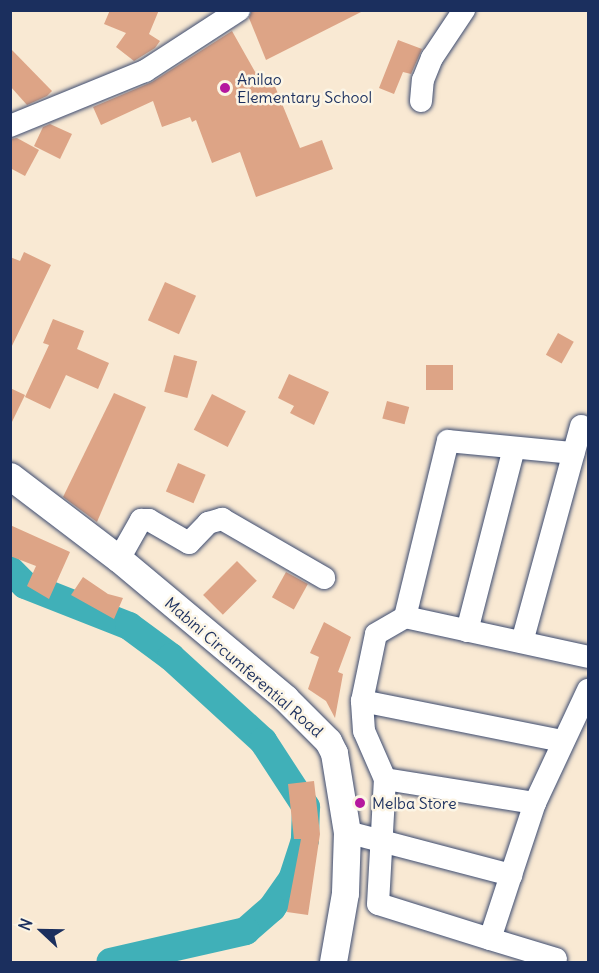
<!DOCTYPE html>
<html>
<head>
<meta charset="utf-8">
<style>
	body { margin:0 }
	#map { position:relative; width:599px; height:973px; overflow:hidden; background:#f9e9d3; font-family:Delius,sans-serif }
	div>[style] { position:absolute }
	.river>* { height:28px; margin:-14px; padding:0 14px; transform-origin:14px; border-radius:14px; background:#40b0b8 }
	.building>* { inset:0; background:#dda486; transform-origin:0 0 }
	.roads { filter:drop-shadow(0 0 2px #3c4b70) drop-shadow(0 0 2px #3c4b70) }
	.minor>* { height:22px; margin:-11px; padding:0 11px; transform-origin:11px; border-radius:11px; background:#fff }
	.major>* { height:27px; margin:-13.5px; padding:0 13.5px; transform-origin:13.5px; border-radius:13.5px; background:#fff }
	.dots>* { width:16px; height:16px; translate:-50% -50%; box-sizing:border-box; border:3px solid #fcf5e5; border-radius:50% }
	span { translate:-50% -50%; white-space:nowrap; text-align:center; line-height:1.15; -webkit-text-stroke:5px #fcf5e5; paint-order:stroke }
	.poi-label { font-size:16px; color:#1b2f5e }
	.left { translate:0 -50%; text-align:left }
	.street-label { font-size:16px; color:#1b2f5e }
	.frame { position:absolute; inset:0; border:12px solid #1b2f5e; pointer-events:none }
	.north { position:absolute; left:12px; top:901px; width:60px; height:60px; -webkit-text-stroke:4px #fcf5e5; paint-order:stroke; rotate:292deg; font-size:16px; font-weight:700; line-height:24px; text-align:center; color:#1b2f5e }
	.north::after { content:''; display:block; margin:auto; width:21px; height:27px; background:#1b2f5e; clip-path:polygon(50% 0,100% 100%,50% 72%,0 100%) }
</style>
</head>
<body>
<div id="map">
	<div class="river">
		<i style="left:10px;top:570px;width:21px;rotate:45deg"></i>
		<i style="left:25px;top:585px;width:112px;rotate:21.5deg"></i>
		<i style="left:129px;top:626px;width:52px;rotate:36.4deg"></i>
		<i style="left:171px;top:657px;width:125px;rotate:42.4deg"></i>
		<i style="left:263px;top:741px;width:79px;rotate:56.9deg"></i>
		<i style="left:306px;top:807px;width:33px;rotate:92deg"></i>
		<i style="left:305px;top:840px;width:40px;rotate:108deg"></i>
		<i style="left:293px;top:878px;width:37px;rotate:125deg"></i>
		<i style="left:272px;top:908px;width:35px;rotate:139deg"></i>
		<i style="left:246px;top:931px;width:139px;rotate:167.2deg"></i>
	</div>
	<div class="building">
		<i style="clip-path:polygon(110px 10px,159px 10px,149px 34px,160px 41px,155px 48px,134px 61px,116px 47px,126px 33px,104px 24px)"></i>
		<i style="clip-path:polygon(252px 10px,365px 10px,266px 60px,249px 18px)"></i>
		<i style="clip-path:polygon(232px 31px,262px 84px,272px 79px,300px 148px,322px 140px,333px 169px,256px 197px,240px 152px,212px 163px,196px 120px,192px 122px,190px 117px,162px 127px,153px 101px,101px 125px,93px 107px,152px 82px)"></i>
		<i style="clip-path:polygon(398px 40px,422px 49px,411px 74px,403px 72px,394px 94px,379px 88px)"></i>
		<i style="clip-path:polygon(10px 48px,52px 91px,47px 96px,27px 105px,10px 86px)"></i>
		<i style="clip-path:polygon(50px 124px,72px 134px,60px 159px,34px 146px,43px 127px)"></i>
		<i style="clip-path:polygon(17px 138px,39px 150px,25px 176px,10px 168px,10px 139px)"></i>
		<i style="clip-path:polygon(24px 252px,51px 265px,10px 350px,10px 257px,20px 261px)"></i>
		<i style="left:165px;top:282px;width:34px;height:42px;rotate:24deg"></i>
		<i style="clip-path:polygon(53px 319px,84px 331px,77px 349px,109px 363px,98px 389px,66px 375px,50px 409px,25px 397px,49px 345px,43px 343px)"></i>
		<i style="left:558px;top:333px;width:18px;height:25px;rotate:29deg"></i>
		<i style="left:174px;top:355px;width:24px;height:38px;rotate:15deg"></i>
		<i style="left:426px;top:365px;width:27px;height:25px"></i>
		<i style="clip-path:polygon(289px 374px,329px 392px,314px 425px,290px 413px,294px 406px,278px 398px)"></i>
		<i style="clip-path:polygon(10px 388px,25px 395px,10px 426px)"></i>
		<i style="clip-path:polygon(114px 393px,146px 407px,97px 522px,63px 497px)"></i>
		<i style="left:212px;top:394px;width:38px;height:40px;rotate:27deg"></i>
		<i style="left:387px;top:401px;width:23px;height:18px;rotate:15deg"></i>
		<i style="left:178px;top:463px;width:30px;height:31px;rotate:23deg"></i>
		<i style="clip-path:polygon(10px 525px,70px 552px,49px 599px,27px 586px,36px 566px,10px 556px)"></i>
		<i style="left:237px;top:561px;width:28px;height:48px;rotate:45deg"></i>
		<i style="left:286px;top:572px;width:25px;height:29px;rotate:29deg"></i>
		<i style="clip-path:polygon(83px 577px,108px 594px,123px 598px,114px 619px,71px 595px)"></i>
		<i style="clip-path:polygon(324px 622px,351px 637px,338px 672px,343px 674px,335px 718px,326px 701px,308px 689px,319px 657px,310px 653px)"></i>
		<i style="clip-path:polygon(314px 781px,320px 834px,308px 915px,287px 912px,301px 839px,294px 839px,288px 784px)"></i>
	</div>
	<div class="roads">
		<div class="minor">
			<i style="left:421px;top:101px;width:21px;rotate:-85deg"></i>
			<i style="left:423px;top:80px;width:24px;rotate:-68deg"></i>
			<i style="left:432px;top:58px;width:58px;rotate:-56.3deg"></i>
			<i style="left:10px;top:126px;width:146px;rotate:-22.2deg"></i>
			<i style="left:145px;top:71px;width:112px;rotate:-33deg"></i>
			<i style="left:119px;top:559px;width:45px;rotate:-60.6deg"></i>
			<i style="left:141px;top:520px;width:8px"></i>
			<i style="left:149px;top:520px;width:46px;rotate:29.9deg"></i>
			<i style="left:189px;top:543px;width:28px;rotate:-46deg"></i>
			<i style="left:208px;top:523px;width:15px;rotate:-16deg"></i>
			<i style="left:222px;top:519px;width:118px;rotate:30deg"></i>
			<i style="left:405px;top:617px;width:187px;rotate:12.3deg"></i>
			<i style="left:467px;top:631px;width:189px;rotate:-75.6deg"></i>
			<i style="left:522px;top:642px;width:224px;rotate:-74.7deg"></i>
			<i style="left:362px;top:701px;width:204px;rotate:11.3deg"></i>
			<i style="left:385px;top:779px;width:152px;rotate:9.1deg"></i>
			<i style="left:347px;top:832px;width:170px;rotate:14.7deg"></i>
			<i style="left:511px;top:875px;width:76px;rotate:-71.6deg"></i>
			<i style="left:535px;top:803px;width:125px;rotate:-64.9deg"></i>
			<i style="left:511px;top:875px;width:67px;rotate:108.2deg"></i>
			<i style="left:490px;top:939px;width:117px;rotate:-162.6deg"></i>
			<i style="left:378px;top:904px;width:125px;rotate:-86.8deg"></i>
			<i style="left:385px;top:779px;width:52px;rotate:-113.6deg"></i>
			<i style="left:364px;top:731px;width:30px;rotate:-94deg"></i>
			<i style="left:362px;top:701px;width:68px;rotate:-78.2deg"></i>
			<i style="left:376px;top:634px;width:34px;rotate:-30deg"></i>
			<i style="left:405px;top:617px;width:181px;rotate:-76.3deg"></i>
			<i style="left:448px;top:441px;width:126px;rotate:5.5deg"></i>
			<i style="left:490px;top:939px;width:69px;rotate:16.9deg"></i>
		</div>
		<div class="major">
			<i style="left:10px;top:476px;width:137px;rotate:37.3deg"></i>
			<i style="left:119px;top:559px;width:217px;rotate:39.9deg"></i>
			<i style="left:285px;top:698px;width:61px;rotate:45deg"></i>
			<i style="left:328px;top:741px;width:13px;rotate:63deg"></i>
			<i style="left:334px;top:753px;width:80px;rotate:80.7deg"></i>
			<i style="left:347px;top:832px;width:61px;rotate:91.9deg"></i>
			<i style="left:345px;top:893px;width:70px;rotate:99.9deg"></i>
		</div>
	</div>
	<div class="dots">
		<i style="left:225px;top:88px;background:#b5179e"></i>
		<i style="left:360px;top:803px;background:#b5179e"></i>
	</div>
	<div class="poi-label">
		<span class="left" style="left:237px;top:88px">Anilao<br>Elementary School</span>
		<span class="left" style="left:372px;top:803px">Melba Store</span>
	</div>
	<div class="street-label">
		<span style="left:244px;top:667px;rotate:41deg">Mabini Circumferential Road</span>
	</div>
	<div class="frame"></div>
	<div class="north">N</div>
</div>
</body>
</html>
